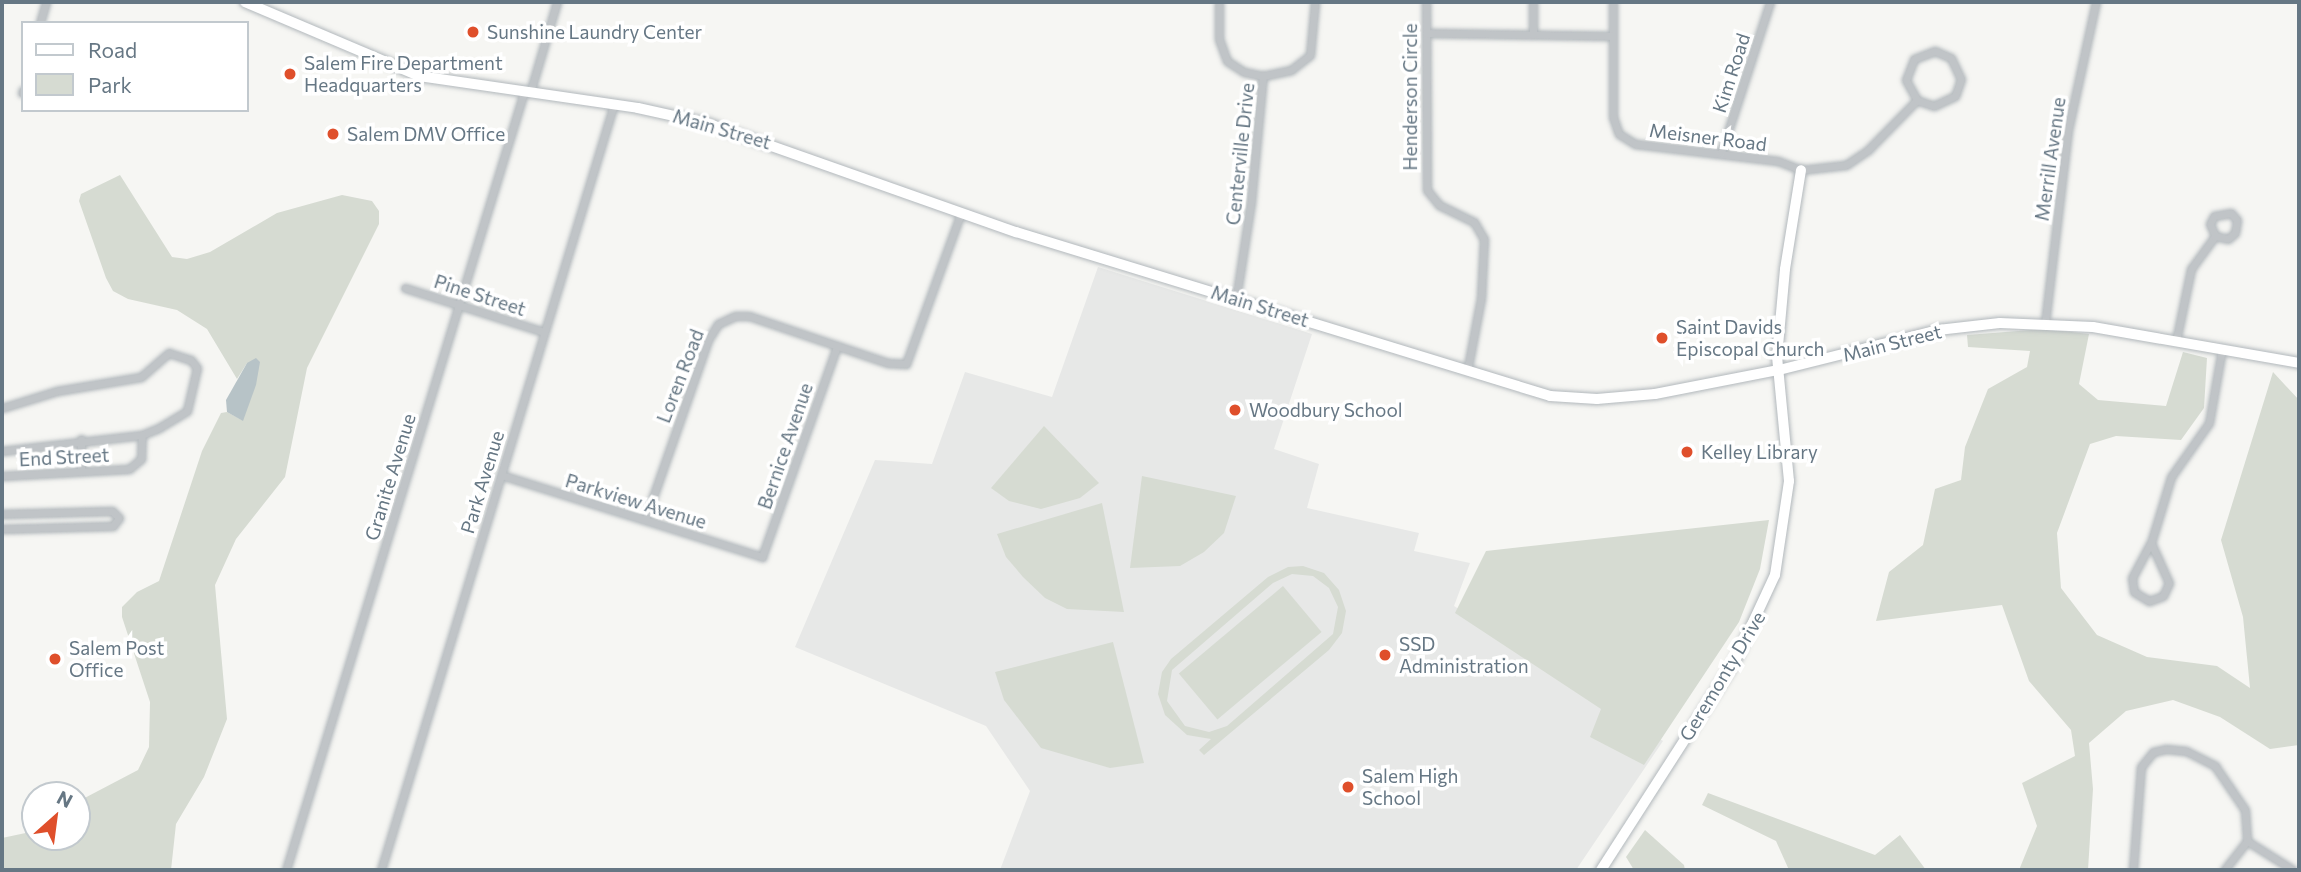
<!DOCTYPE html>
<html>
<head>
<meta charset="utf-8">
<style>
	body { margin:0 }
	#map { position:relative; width:2301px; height:872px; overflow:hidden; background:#f6f6f3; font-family:Commissioner,sans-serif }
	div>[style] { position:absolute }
	.built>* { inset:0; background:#e7e8e7 }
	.green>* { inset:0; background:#d6dbd2; transform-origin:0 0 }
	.water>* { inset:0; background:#b7c3c7 }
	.roads { filter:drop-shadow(0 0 2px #b2b8bc) drop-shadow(0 0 2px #b2b8bc) }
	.street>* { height:7px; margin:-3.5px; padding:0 3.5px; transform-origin:3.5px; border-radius:3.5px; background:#c0c4c7 }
	.secondary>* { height:10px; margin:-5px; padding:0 5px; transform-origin:5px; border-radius:5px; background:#fff }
	.dots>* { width:19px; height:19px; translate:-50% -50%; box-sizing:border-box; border:4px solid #fff; border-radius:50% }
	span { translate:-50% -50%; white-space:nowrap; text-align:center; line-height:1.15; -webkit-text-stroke:7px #fff; paint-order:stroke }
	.poi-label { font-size:19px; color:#667784 }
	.left { translate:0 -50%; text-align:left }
	.street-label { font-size:19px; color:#667784 }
	.frame { position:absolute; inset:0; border:4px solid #667784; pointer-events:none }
	.legend { position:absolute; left:21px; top:21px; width:228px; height:91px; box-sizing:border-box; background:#fff; border:2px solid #c2c9ce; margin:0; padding:9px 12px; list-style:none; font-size:21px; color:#667784 }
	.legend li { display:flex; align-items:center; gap:14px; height:35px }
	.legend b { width:35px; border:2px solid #c2c9ce }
	.north { position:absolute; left:21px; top:781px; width:70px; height:70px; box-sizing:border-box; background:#fff; border:2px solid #c2c9ce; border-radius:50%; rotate:28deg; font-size:19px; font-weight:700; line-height:28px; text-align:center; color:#667784 }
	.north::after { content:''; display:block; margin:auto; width:24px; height:32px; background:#df4f2b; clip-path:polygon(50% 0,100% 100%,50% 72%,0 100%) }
</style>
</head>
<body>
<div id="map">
	<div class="built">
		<i style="clip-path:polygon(1098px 267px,1312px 334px,1274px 449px,1319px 464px,1307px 508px,1419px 533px,1414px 551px,1470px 563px,1454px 606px,1663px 741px,1576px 870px,1000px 870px,1030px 791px,986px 726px,795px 647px,875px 460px,932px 464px,965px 372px,1052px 397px)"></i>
	</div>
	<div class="green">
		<i style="clip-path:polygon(120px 175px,172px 257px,187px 259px,210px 252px,277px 213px,342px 195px,372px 201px,379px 211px,379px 224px,307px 368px,285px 477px,236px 539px,215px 585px,227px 719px,204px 777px,176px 824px,171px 870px,2px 870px,2px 838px,35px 831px,35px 837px,77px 837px,77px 802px,138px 770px,149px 747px,150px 702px,122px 617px,122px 607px,137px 592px,159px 581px,202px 451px,221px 413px,227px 412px,242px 420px,247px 363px,237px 379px,207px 329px,177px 310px,128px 299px,113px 291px,106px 278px,79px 201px,81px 194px)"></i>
		<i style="clip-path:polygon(2045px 329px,2089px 334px,2079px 384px,2098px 400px,2166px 406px,2183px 352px,2207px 358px,2204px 408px,2181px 440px,2116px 436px,2090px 444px,2057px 533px,2061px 588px,2097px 635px,2147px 657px,2217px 666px,2250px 688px,2243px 617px,2221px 540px,2273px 372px,2299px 400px,2299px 745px,2270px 749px,2220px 717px,2173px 700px,2126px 711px,2089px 743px,2093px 789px,2088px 870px,2019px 870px,2037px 826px,2022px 783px,2075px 756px,2071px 730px,2029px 681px,2002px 605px,1876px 621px,1889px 572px,1923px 545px,1935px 489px,1961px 480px,1965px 447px,1988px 389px,2027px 367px,2030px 351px,1968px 347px,1967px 335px)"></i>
		<i style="clip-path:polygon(1044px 426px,1099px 483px,1080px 498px,1041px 509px,1009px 501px,991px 488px)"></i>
		<i style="clip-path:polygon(1142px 476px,1236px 496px,1224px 533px,1204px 552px,1180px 566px,1130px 568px)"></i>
		<i style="clip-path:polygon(1102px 503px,1124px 612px,1067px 609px,1045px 598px,1023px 577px,1006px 557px,997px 534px)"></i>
		<i style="clip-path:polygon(1769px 520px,1760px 569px,1739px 622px,1644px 765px,1590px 737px,1601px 709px,1455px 613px,1486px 551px)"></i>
		<i style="clip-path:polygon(evenodd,1303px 566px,1324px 573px,1339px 590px,1346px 611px,1342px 633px,1329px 650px,1204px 755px,1199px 750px,1211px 739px,1187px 735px,1165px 715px,1158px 694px,1162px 672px,1171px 659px,1268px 577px,1288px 567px,1303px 566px,1292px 574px,1313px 576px,1329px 588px,1338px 607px,1333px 634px,1227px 726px,1209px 732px,1185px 726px,1167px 701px,1172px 670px,1273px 583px,1292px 574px)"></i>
		<i style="left:1283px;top:586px;width:60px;height:136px;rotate:50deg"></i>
		<i style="clip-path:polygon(1113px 642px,1144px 763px,1110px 768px,1041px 748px,1004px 700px,995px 672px)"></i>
		<i style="clip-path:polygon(1708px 793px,1875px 855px,1900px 835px,1926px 870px,1789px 870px,1776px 841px,1702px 805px)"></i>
		<i style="clip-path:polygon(1645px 830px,1684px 865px,1685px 870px,1634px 870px,1626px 857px)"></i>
	</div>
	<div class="water">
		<i style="clip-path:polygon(256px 358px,260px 362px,256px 385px,243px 421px,227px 412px,226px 400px,247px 363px)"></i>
	</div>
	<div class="roads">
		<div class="street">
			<i style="left:1219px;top:2px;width:37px;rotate:90deg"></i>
			<i style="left:1219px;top:39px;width:23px;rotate:70deg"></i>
			<i style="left:1227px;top:61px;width:20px;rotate:33deg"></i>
			<i style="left:1244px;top:72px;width:19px;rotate:12deg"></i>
			<i style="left:1426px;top:2px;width:188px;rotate:89.7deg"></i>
			<i style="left:1427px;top:190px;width:19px;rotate:51deg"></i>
			<i style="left:1439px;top:205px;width:39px;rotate:26deg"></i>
			<i style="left:1474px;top:222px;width:20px;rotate:60deg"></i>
			<i style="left:1484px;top:239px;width:59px;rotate:92.9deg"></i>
			<i style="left:1481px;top:298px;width:75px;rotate:100.7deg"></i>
			<i style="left:1613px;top:2px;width:115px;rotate:90deg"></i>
			<i style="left:1613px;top:117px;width:18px;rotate:71deg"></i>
			<i style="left:1619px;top:134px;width:19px;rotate:32deg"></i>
			<i style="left:1635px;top:144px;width:144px;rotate:6.8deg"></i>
			<i style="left:1778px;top:161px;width:25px;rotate:21deg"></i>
			<i style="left:1801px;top:170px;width:45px;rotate:-6.3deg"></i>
			<i style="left:1846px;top:165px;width:27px;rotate:-34deg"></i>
			<i style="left:1868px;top:150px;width:70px;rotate:-45.6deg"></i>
			<i style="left:1917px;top:100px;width:23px;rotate:-119deg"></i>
			<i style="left:1906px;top:80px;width:22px;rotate:-69deg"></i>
			<i style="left:1914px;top:59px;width:22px;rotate:-21deg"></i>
			<i style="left:1935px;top:51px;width:17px;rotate:24deg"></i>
			<i style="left:1951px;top:58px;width:23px;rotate:65deg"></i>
			<i style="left:1961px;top:79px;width:18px;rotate:109deg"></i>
			<i style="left:1955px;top:96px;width:23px;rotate:155deg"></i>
			<i style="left:1934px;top:106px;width:18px;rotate:-161deg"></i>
			<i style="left:40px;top:23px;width:22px;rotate:-74deg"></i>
			<i style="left:1426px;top:33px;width:187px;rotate:0.9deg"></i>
			<i style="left:1533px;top:34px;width:32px;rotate:-90deg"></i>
			<i style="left:22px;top:93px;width:3px;rotate:-72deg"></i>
			<i style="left:530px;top:93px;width:95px;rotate:-73.5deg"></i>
			<i style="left:1721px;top:153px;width:159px;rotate:-72deg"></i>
			<i style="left:405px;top:288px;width:146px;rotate:17.6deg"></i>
			<i style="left:1236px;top:299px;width:98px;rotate:-81.2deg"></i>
			<i style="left:1251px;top:202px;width:127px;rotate:-84.6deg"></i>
			<i style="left:1263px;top:76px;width:29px;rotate:-12deg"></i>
			<i style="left:1291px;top:70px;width:24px;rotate:-38deg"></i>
			<i style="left:1310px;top:55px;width:53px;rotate:-84.6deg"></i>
			<i style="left:2045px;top:323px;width:194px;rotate:-83.2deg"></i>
			<i style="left:2068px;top:130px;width:131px;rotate:-77.7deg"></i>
			<i style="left:2176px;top:341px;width:74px;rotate:-78.2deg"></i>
			<i style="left:2191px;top:269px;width:41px;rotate:-54deg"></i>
			<i style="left:2215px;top:236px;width:13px;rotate:13deg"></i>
			<i style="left:2228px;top:239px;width:9px;rotate:-41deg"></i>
			<i style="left:2235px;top:233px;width:13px;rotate:-81deg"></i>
			<i style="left:2237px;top:220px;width:9px;rotate:-131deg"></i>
			<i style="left:2231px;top:213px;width:17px;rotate:170deg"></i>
			<i style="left:2214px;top:216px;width:9px;rotate:117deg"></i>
			<i style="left:2210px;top:224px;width:13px;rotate:67deg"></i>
			<i style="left:2px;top:408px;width:58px;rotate:-17.2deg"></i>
			<i style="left:57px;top:391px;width:85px;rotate:-9.5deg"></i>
			<i style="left:141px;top:377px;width:37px;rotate:-41deg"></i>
			<i style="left:169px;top:353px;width:23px;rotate:18deg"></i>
			<i style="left:191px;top:360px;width:10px;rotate:53deg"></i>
			<i style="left:197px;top:368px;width:44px;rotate:103.1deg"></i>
			<i style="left:187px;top:411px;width:33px;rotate:149deg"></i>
			<i style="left:159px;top:428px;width:18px;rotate:158deg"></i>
			<i style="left:142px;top:435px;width:141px;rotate:173.5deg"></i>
			<i style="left:81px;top:439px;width:32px;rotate:90deg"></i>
			<i style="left:501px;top:475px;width:274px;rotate:17.4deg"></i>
			<i style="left:762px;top:557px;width:224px;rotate:-70.4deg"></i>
			<i style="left:2px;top:476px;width:127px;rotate:-3.2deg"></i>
			<i style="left:129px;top:469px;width:16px;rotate:-40deg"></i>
			<i style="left:141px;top:459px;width:24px;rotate:-88deg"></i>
			<i style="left:2px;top:514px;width:110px;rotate:-1.6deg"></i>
			<i style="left:112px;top:511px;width:10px;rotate:45deg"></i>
			<i style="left:119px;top:518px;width:10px;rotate:127deg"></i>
			<i style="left:113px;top:526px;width:111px;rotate:178.5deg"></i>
			<i style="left:645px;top:520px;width:191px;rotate:-70.7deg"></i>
			<i style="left:708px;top:340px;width:19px;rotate:-58deg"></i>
			<i style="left:718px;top:324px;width:19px;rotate:-25deg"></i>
			<i style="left:735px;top:316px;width:14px"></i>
			<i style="left:749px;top:316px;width:147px;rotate:18.7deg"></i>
			<i style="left:888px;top:363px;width:18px;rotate:3deg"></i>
			<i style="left:906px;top:364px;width:161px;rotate:-70deg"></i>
			<i style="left:2151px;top:543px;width:44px;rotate:65.8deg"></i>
			<i style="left:2169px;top:583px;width:14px;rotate:115deg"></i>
			<i style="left:2163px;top:596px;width:15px;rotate:160deg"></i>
			<i style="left:2149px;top:601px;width:17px;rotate:-149deg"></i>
			<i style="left:2134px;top:592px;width:14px;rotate:-98deg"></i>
			<i style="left:2132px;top:578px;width:40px;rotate:-62deg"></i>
			<i style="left:2151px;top:543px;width:69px;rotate:-73.1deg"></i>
			<i style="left:2171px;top:477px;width:66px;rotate:-54.9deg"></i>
			<i style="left:2209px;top:423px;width:75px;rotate:-80deg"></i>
			<i style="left:2247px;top:841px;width:54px;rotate:32.2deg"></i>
			<i style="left:286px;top:870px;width:814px;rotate:-72.99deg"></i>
			<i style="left:381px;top:870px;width:801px;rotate:-73.08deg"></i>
			<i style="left:2133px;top:870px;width:103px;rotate:-85.6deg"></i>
			<i style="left:2141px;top:767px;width:19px;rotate:-51deg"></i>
			<i style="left:2153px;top:752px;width:13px;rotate:-13deg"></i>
			<i style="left:2166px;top:749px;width:20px;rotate:6deg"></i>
			<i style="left:2186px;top:751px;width:33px;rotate:27deg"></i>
			<i style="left:2215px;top:766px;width:53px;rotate:55.7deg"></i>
			<i style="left:2245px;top:810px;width:31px;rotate:86deg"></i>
			<i style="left:2247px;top:841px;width:37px;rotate:128deg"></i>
		</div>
		<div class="secondary">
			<i style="left:245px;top:2px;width:189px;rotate:23deg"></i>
			<i style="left:419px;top:76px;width:221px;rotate:8.3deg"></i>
			<i style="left:638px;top:108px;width:70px;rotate:12.4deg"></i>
			<i style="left:706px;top:123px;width:329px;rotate:19.4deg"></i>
			<i style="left:1016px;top:232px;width:559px;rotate:17.07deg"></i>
			<i style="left:1550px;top:396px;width:47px;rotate:3.7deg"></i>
			<i style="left:1597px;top:399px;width:58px;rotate:-4.9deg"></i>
			<i style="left:1655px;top:394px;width:126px;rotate:-11deg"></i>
			<i style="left:1779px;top:370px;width:164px;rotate:-14.1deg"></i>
			<i style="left:1938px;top:330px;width:62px;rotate:-6.4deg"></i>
			<i style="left:2000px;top:323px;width:93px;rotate:2.5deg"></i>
			<i style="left:2093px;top:327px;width:209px;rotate:9.9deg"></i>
			<i style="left:1601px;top:870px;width:248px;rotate:-57.3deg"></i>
			<i style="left:1735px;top:661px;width:95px;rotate:-65.1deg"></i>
			<i style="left:1775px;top:575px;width:95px;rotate:-81.5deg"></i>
			<i style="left:1789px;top:481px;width:125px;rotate:-95.5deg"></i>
			<i style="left:1777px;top:357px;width:88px;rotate:-84.8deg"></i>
			<i style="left:1785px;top:269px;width:100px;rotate:-80.8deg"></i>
		</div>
	</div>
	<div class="dots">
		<i style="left:473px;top:32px;background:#df4f2b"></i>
		<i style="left:290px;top:74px;background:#df4f2b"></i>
		<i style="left:333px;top:134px;background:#df4f2b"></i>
		<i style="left:1662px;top:338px;background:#df4f2b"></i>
		<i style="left:1235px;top:410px;background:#df4f2b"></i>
		<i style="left:1687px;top:452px;background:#df4f2b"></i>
		<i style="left:1385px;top:655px;background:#df4f2b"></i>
		<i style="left:55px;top:659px;background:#df4f2b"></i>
		<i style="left:1348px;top:787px;background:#df4f2b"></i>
	</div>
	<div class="poi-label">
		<span class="left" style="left:487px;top:32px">Sunshine Laundry Center</span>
		<span class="left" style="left:304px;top:74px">Salem Fire Department<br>Headquarters</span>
		<span class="left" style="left:347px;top:134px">Salem DMV Office</span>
		<span class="left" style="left:1676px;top:338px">Saint Davids<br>Episcopal Church</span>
		<span class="left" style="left:1249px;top:410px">Woodbury School</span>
		<span class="left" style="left:1701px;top:452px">Kelley Library</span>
		<span class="left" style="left:1399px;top:655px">SSD<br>Administration</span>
		<span class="left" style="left:69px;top:659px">Salem Post<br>Office</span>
		<span class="left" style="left:1362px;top:787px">Salem High<br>School</span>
	</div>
	<div class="street-label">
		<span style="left:1731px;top:73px;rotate:-72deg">Kim Road</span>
		<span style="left:1410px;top:97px;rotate:-90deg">Henderson Circle</span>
		<span style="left:722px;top:129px;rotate:16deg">Main Street</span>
		<span style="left:1708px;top:137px;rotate:7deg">Meisner Road</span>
		<span style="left:1240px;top:154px;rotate:-84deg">Centerville Drive</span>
		<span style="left:2050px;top:159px;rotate:-82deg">Merrill Avenue</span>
		<span style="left:480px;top:295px;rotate:18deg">Pine Street</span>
		<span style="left:1260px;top:306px;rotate:17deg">Main Street</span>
		<span style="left:1892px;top:343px;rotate:-14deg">Main Street</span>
		<span style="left:680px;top:376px;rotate:-69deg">Loren Road</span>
		<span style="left:785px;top:446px;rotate:-71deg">Bernice Avenue</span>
		<span style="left:64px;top:457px;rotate:-3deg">End Street</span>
		<span style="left:390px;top:477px;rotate:-73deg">Granite Avenue</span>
		<span style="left:482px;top:482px;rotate:-73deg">Park Avenue</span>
		<span style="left:636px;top:501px;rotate:17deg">Parkview Avenue</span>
		<span style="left:1722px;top:676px;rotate:-59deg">Geremonty Drive</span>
	</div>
	<div class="frame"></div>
	<ul class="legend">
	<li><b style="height:9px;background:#fff"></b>Road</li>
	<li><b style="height:19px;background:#d6dbd2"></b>Park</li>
	</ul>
	<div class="north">N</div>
</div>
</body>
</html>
